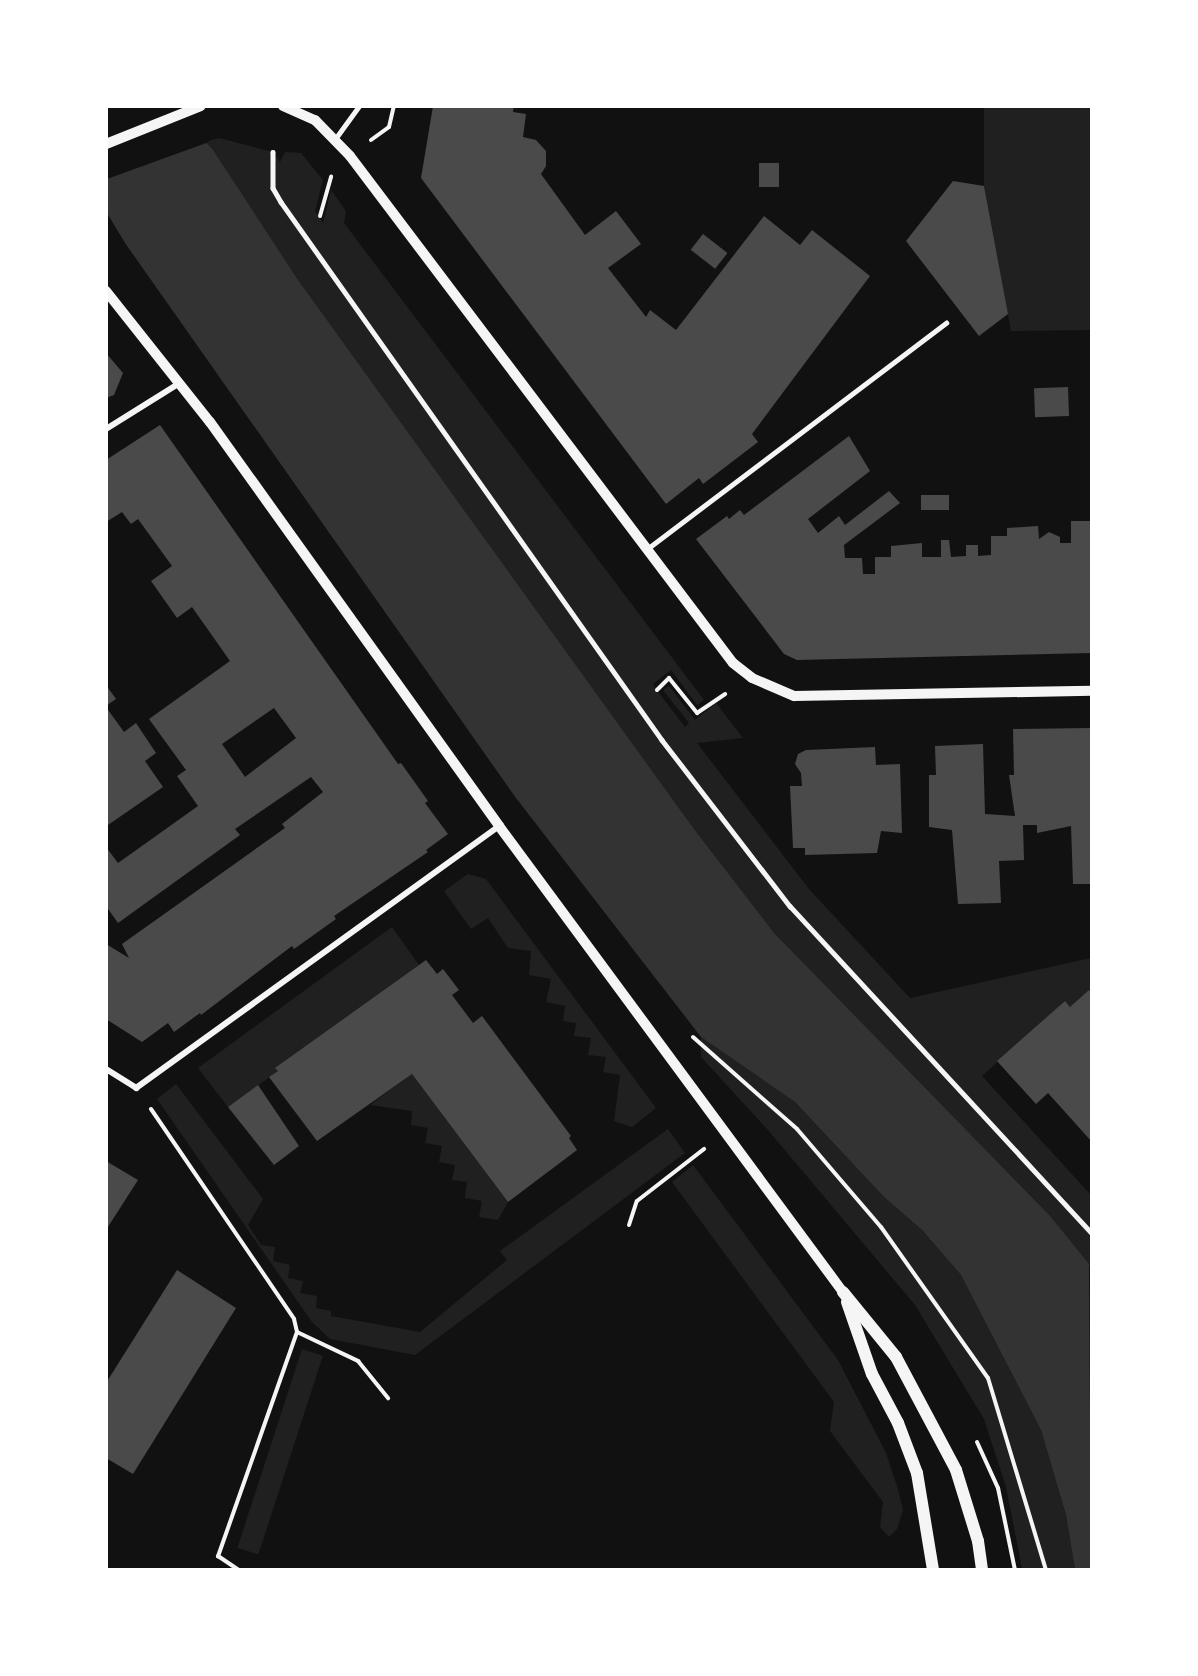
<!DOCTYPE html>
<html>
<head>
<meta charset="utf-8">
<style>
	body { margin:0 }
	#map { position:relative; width:1198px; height:1676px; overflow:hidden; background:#111; font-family:"Work Sans",sans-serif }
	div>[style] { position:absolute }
	.green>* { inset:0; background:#202020; transform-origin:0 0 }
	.water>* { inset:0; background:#333 }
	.pier>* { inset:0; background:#111 }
	.building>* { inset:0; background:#4a4a4a; transform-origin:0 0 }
	.path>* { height:4px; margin:-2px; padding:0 2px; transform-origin:2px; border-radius:2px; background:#f5f5f5 }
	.service>* { height:4.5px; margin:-2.25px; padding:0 2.25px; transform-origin:2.25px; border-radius:2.25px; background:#f5f5f5 }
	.pedestrian>* { height:5px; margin:-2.5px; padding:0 2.5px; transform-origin:2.5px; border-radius:2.5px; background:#f5f5f5 }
	.minor>* { height:6px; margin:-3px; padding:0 3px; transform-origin:3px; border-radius:3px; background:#f5f5f5 }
	.tertiary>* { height:10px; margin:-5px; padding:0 5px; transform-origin:5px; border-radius:5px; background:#f5f5f5 }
	.secondary>* { height:12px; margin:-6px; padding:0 6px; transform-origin:6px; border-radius:6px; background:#f5f5f5 }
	span { translate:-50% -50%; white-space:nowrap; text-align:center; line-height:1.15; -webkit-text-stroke:4.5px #fff; paint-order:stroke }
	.frame { position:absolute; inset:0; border:108px solid #fff; pointer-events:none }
</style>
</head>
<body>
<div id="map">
	<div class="green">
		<i style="clip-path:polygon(984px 107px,1091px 107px,1091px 330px,1011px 331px,984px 186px)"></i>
		<i style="clip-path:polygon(219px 138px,273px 152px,280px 162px,285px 152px,301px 153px,323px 180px,315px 211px,323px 223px,331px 190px,346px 211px,344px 223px,704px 700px,697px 705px,671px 670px,653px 684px,656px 689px,685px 727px,689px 723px,663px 690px,669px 686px,695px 720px,716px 703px,743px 738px,697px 743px,809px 889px,910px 998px,1091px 958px,1091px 993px,1070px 1007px,1065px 1001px,982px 1076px,1091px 1195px,1091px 1268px,775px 934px,694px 829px,296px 277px,205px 142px)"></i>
		<i style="clip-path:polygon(468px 874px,486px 879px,656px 1108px,632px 1127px,614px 1121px,620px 1075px,603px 1072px,606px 1057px,588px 1055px,591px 1038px,574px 1036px,576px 1023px,563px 1021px,565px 1006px,546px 1002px,551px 979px,529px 975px,531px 951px,508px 948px,488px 918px,471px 929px,444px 891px)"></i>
		<i style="clip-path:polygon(392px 927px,419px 965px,276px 1068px,278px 1071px,228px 1107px,198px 1068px)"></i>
		<i style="clip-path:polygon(701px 1037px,795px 1102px,884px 1197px,922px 1230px,961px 1275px,1041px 1430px,1066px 1515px,1075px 1569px,1022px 1569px,1006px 1487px,984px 1419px,915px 1305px,768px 1130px,701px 1057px)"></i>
		<i style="clip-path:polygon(412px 1074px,508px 1202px,498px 1220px,479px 1217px,482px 1201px,465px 1198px,467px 1182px,452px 1180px,455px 1165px,439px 1162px,442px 1146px,425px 1143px,428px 1128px,411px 1125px,412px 1111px,370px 1105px)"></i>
		<i style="clip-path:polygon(176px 1084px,263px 1199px,248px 1225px,261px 1245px,275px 1247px,273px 1261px,290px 1265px,288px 1278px,303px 1281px,300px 1293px,317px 1296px,316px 1308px,331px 1311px,331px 1316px,420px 1332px,507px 1260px,500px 1251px,668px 1129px,685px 1153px,415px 1355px,330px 1339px,312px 1322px,157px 1099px)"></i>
		<i style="clip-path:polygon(693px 1165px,838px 1360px,886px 1453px,897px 1486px,903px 1510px,897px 1529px,889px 1537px,880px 1527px,883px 1502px,830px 1431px,834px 1402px,672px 1182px)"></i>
		<i style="left:302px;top:1349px;width:22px;height:209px;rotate:18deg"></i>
	</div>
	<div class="water">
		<i style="clip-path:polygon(107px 107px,173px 107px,213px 150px,296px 277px,694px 829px,775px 934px,1050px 1216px,1089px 1264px,1091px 1569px,1075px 1569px,1066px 1515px,1041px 1430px,961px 1275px,922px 1230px,884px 1197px,795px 1102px,701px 1037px,516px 798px,125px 243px,107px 213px)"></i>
	</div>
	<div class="pier">
		<i style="clip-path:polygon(177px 106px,209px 142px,107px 179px,107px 107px)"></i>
	</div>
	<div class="building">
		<i style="clip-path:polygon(433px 106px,514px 106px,513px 112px,526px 114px,523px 137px,536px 140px,546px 151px,546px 166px,541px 174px,585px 235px,616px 211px,641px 244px,608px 268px,646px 317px,650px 310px,676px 330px,764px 216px,800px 245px,812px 230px,870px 276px,752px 434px,758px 442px,703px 484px,699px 478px,666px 504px,421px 178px)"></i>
		<i style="left:759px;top:163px;width:20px;height:24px"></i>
		<i style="clip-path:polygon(953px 181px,984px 186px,1008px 314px,979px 336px,906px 241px)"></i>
		<i style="left:703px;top:234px;width:31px;height:20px;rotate:38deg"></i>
		<i style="clip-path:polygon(106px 353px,123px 373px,114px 395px,106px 398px)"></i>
		<i style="left:1068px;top:387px;width:29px;height:34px;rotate:88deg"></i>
		<i style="clip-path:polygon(evenodd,160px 425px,398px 764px,401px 763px,428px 801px,425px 803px,448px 834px,426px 850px,428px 852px,334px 916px,336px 919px,294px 949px,292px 946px,201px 1015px,200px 1013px,174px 1032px,168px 1023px,142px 1042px,106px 1019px,106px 944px,129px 958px,122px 944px,285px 828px,282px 824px,323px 792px,311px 777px,235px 829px,240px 835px,118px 923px,106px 906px,106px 847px,118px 863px,198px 806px,177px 776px,186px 770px,149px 719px,230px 661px,192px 607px,177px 618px,151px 581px,172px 566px,138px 519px,131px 524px,122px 512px,106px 522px,106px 460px,160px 425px,274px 708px,296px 738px,245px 777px,222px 744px,274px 708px)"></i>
		<i style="clip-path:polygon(849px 436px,870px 471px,808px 519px,818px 533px,839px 516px,845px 525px,889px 491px,900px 503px,844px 545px,845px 558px,862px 558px,863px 574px,875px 574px,875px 557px,891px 557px,891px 546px,922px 543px,922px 557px,941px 557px,941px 540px,949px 540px,951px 557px,966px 556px,966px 545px,978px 545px,978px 556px,991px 555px,991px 536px,1007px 536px,1007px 528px,1038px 526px,1039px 539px,1049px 532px,1060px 537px,1060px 543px,1071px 543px,1071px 521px,1092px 521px,1092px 653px,797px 660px,784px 654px,696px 539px,727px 516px,729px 519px,740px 510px,744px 515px)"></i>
		<i style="left:921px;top:495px;width:28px;height:15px"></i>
		<i style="clip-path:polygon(106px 685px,116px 699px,106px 706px)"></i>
		<i style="clip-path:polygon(106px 707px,124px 732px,136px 723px,156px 753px,145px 761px,163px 787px,108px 825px)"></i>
		<i style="clip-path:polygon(1092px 728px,1092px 884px,1073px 884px,1071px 826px,1037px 833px,1037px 825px,1023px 825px,1024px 860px,999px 861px,1001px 903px,958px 904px,952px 830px,929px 827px,929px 775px,936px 775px,935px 746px,983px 744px,985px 814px,1015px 816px,1009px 775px,1014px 775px,1013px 729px)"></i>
		<i style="clip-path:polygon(875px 747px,876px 765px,900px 764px,902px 833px,881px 831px,877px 853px,805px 855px,805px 848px,793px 848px,790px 786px,802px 786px,801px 773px,795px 764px,798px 754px,806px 750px)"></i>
		<i style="clip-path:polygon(426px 960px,437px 974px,443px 969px,459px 990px,452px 995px,473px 1023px,482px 1016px,571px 1136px,569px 1138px,577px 1150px,508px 1202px,412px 1074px,317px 1141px,269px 1077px,278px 1071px,275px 1068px)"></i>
		<i style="clip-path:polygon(1089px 990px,1092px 993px,1092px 1142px,1048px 1093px,1036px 1104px,997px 1061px,1065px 1001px,1070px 1007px)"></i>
		<i style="clip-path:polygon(258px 1085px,299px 1146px,274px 1165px,228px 1107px)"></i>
		<i style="clip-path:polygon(106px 1161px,138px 1180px,106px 1230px)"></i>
		<i style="clip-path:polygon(177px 1270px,236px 1308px,133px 1474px,106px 1458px,106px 1383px)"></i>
	</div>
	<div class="path">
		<i style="left:371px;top:140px;width:22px;rotate:-36deg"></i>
		<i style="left:389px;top:127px;width:22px;rotate:-77deg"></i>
		<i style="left:320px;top:216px;width:41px;rotate:-74.2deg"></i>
		<i style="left:657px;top:690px;width:17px;rotate:-45deg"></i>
		<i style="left:669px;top:678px;width:45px;rotate:51.3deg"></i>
		<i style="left:697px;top:713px;width:34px;rotate:-34deg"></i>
		<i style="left:693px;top:1037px;width:139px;rotate:41.5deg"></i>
		<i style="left:797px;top:1129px;width:129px;rotate:49.4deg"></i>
		<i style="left:881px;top:1227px;width:185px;rotate:54.7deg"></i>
		<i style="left:988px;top:1378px;width:201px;rotate:73.2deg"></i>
		<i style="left:151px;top:1109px;width:254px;rotate:55.7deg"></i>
		<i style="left:294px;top:1319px;width:13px;rotate:77deg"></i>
		<i style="left:297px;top:1332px;width:238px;rotate:109.4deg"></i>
		<i style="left:218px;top:1556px;width:25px;rotate:34deg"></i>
		<i style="left:629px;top:1225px;width:25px;rotate:-72deg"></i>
		<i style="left:637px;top:1201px;width:85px;rotate:-37.8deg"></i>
		<i style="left:297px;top:1332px;width:68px;rotate:25.4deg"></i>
		<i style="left:358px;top:1361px;width:48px;rotate:51deg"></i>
		<i style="left:977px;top:1442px;width:51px;rotate:65.5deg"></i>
		<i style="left:998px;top:1488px;width:84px;rotate:78.3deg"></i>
	</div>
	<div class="service">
		<i style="left:273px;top:152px;width:36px;rotate:90deg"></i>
		<i style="left:273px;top:188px;width:16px;rotate:60deg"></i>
		<i style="left:281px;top:202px;width:659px;rotate:54.69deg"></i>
		<i style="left:662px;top:740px;width:210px;rotate:52.4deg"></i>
		<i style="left:790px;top:906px;width:445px;rotate:47.3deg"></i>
		<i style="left:647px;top:549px;width:375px;rotate:-37.1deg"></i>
	</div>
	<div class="pedestrian">
		<i style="left:335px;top:139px;width:41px;rotate:-54deg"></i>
	</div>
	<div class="minor">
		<i style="left:106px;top:429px;width:85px;rotate:-32deg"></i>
		<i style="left:106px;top:1069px;width:36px;rotate:32deg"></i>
		<i style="left:136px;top:1088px;width:448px;rotate:-35.8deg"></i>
	</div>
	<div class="tertiary">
		<i style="left:283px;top:106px;width:35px;rotate:24deg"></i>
		<i style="left:315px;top:120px;width:50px;rotate:45.8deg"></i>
		<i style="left:350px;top:156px;width:635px;rotate:52.93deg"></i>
		<i style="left:733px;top:663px;width:24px;rotate:38deg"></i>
		<i style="left:752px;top:678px;width:46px;rotate:23.2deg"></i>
		<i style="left:794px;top:696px;width:298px;rotate:-1deg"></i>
		<i style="left:106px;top:144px;width:102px;rotate:-21.8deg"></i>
		<i style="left:106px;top:291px;width:167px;rotate:51.6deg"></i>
		<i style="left:210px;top:422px;width:497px;rotate:54.4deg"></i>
		<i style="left:499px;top:826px;width:579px;rotate:53.57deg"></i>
	</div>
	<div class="secondary">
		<i style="left:843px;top:1292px;width:84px;rotate:50.8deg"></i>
		<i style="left:896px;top:1357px;width:128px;rotate:62deg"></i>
		<i style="left:956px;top:1470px;width:74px;rotate:72.8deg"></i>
		<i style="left:978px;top:1541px;width:29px;rotate:82deg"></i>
		<i style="left:847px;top:1302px;width:76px;rotate:70.9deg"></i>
		<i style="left:872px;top:1374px;width:55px;rotate:62deg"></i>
		<i style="left:898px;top:1423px;width:53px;rotate:69.2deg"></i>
		<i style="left:917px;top:1473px;width:98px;rotate:80.6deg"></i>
	</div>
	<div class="frame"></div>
</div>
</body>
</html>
